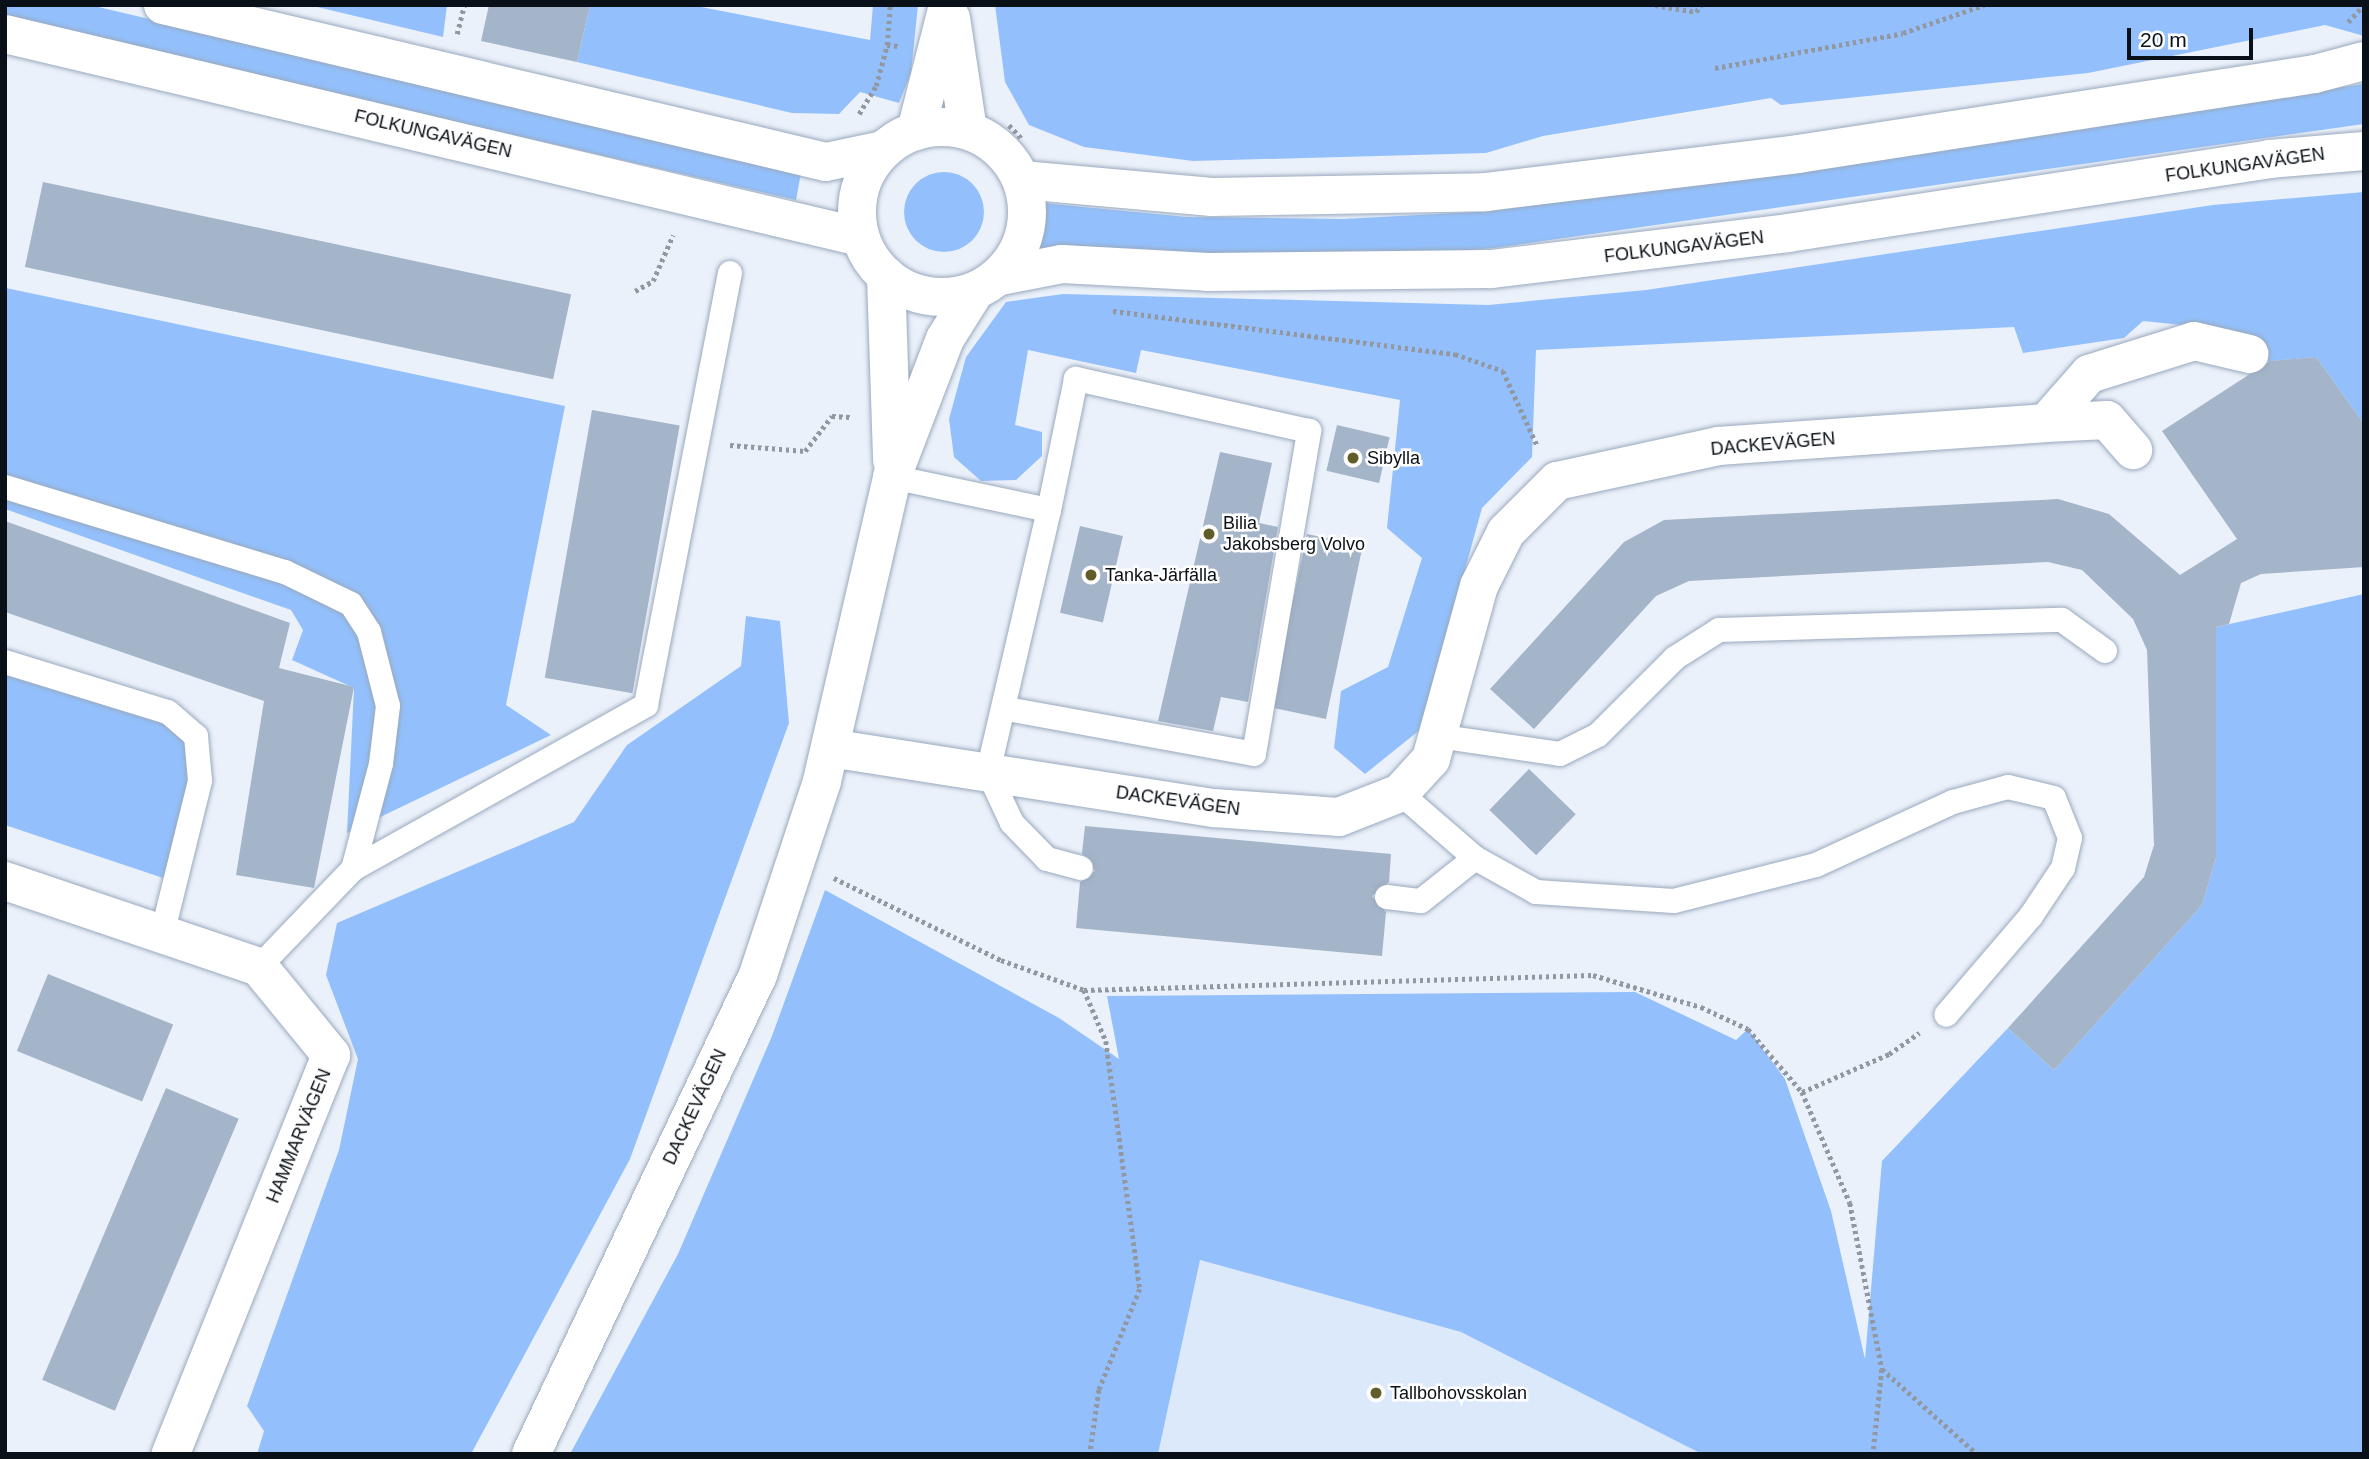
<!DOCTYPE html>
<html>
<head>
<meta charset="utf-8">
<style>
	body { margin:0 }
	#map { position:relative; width:2369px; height:1459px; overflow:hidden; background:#ebf1fa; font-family:Helvetica,sans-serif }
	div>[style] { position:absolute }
	.built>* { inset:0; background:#dce9fa }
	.green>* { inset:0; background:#93c0fc }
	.round { border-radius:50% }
	.building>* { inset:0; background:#a4b4c9; transform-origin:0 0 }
	.path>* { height:4.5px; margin-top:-2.25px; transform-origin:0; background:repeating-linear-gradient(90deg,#9298a1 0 3.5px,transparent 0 7px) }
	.roads { filter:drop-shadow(0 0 2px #99a9be) drop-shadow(0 0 2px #99a9be) }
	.lane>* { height:24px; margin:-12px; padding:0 12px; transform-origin:12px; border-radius:12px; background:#fff }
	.street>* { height:38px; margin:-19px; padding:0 19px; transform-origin:19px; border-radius:19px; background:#fff }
	.street>.ring { margin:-19px; padding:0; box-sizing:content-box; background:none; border:38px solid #fff; border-radius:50% }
	.dots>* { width:19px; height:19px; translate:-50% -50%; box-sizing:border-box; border:4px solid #fefefe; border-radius:50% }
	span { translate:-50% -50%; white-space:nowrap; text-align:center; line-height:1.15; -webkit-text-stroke:5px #fefefe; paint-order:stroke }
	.street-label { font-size:18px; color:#0a1017 }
	.poi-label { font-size:18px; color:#0a1017 }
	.left { translate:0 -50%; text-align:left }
	.frame { position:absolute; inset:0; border:7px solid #0a1017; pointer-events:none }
	.scale { position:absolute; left:2127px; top:28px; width:126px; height:32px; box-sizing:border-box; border:4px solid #0a1017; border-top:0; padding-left:9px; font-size:21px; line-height:24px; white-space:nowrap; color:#0a1017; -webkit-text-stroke:5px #fefefe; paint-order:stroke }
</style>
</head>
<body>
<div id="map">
	<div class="built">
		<i style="clip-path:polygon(1199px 1260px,1461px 1332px,1702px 1454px,1158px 1454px)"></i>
	</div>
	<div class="green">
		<i style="clip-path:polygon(5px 5px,90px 5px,801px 173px,796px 200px,5px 18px)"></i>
		<i style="clip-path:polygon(309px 5px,447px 5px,443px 37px)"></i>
		<i style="clip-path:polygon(590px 5px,691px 5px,870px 40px,873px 5px,918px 5px,911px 73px,899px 103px,860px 92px,839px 114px,792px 113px,577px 62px)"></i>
		<i style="clip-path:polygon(995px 5px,2364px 5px,2364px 36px,2325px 25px,2088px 73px,1781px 105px,1771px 98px,1543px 136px,1486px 153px,1193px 161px,1084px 147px,1029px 125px,1005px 82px)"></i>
		<i style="clip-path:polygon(2364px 84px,2364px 124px,1494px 248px,1381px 257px,1036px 250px,1042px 203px,1187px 217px,1343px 219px,1493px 211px)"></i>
		<i class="round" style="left:904px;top:172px;width:80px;height:80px"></i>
		<i style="clip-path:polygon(2364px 192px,2364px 424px,2316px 357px,2262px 362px,2222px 329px,2143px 321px,2124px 338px,2023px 353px,2014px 327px,1536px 350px,1532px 457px,1482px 508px,1421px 729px,1365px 774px,1334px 748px,1341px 691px,1388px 667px,1422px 558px,1387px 528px,1400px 400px,1141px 350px,1136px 373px,1028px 350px,1015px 425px,1042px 432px,1042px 456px,1016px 480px,981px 481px,954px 457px,949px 419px,966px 357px,1006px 302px,1063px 294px,1488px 305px,1646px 290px,2213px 205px)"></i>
		<i style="clip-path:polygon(6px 288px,565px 406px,506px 705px,551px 735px,347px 833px,354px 688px,292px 660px,303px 630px,291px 610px,5px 509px)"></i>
		<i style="clip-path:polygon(2364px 594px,2364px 1454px,1702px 1454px,1461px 1332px,1200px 1260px,1158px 1454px,570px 1454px,678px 1254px,772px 1036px,825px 890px,1059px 1018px,1119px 1059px,1107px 996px,1635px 992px,1736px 1040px,1748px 1029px,1785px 1079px,1831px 1211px,1865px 1359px,1882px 1161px,2008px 1028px,2054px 1070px,2202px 905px,2216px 858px,2216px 627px)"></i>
		<i style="clip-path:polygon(746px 616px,780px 621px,789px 723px,630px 1159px,471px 1454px,257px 1454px,264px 1431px,247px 1406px,339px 1150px,358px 1059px,326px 975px,337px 923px,574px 822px,627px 745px,741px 666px)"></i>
		<i style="clip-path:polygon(5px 662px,196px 736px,175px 882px,5px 825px)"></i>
	</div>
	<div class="building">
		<i style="clip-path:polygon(489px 5px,590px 5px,577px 62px,481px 41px)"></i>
		<i style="left:43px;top:182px;width:540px;height:87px;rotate:12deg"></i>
		<i style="clip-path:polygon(2316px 357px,2364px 424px,2364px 567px,2261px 574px,2241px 583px,2229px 624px,2216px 627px,2216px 858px,2202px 905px,2054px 1070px,2008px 1028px,2144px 877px,2154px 845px,2147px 650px,2133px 619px,2082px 570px,2048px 562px,1689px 581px,1656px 596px,1534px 729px,1490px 689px,1624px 542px,1664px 520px,2058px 499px,2109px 514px,2180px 575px,2237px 539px,2162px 431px,2270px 361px)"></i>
		<i style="left:592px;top:410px;width:89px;height:272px;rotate:10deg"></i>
		<i style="left:1337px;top:425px;width:54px;height:47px;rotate:13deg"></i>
		<i style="clip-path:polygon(1220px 452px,1272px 463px,1259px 523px,1278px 527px,1248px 702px,1221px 697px,1213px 731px,1158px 721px)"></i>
		<i style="clip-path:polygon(5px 521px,290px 623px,279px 668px,354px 687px,314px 888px,236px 875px,264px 701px,5px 612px)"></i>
		<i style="left:1080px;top:526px;width:44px;height:89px;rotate:13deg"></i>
		<i style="left:1307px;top:534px;width:57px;height:177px;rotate:12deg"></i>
		<i style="left:1529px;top:769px;width:65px;height:57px;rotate:44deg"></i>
		<i style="clip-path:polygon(1085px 826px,1391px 854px,1389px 882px,1372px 896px,1386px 912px,1382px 956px,1076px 928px,1080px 882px,1095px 871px,1082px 853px)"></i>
		<i style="left:48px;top:974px;width:135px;height:83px;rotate:22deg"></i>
		<i style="left:166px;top:1088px;width:79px;height:317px;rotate:23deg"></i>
	</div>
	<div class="path">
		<i style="left:1655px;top:5px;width:42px;rotate:9.7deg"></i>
		<i style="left:1696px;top:12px;width:9px;rotate:-54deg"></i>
		<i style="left:2348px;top:22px;width:23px;rotate:-47deg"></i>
		<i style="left:457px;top:34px;width:30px;rotate:-76deg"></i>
		<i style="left:887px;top:45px;width:40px;rotate:-85.7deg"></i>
		<i style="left:1715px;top:68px;width:191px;rotate:-10.5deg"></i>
		<i style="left:1903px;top:33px;width:86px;rotate:-19.1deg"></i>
		<i style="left:859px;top:114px;width:33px;rotate:-59deg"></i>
		<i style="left:876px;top:86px;width:42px;rotate:-75deg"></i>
		<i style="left:887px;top:45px;width:11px;rotate:5deg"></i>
		<i style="left:1009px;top:125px;width:19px;rotate:47deg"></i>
		<i style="left:635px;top:291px;width:21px;rotate:-29deg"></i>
		<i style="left:653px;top:281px;width:50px;rotate:-66.5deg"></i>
		<i style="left:1113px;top:311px;width:345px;rotate:7.2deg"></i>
		<i style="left:1455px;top:354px;width:51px;rotate:19.5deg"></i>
		<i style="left:1503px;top:371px;width:81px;rotate:65.3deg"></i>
		<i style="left:730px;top:445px;width:75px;rotate:4.6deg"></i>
		<i style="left:805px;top:451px;width:44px;rotate:-52.4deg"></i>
		<i style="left:832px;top:416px;width:18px;rotate:3deg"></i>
		<i style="left:834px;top:878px;width:186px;rotate:26.2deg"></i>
		<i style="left:1001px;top:960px;width:88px;rotate:19.9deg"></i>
		<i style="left:1084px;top:990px;width:509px;rotate:-1.69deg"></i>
		<i style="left:1593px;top:975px;width:113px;rotate:16.5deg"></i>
		<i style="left:1701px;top:1007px;width:52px;rotate:25.1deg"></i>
		<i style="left:1748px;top:1029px;width:83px;rotate:49.4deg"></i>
		<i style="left:1802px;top:1092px;width:121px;rotate:66.6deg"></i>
		<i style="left:1850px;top:1203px;width:169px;rotate:79.1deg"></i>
		<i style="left:1882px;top:1369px;width:85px;rotate:96deg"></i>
		<i style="left:1084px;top:990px;width:56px;rotate:66.7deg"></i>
		<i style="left:1106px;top:1041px;width:250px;rotate:82.2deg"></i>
		<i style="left:1140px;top:1289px;width:109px;rotate:112.1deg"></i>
		<i style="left:1099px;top:1390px;width:65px;rotate:98deg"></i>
		<i style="left:1802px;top:1092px;width:95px;rotate:-23.6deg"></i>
		<i style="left:1889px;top:1054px;width:37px;rotate:-35deg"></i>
		<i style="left:1882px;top:1369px;width:127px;rotate:41.8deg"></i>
	</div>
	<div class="roads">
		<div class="lane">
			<i style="left:892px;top:477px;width:160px;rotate:11.9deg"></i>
			<i style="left:1049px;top:510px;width:269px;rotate:103.1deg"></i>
			<i style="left:988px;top:772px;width:56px;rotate:64.8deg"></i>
			<i style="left:1012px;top:823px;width:50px;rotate:45.8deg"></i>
			<i style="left:1047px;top:859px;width:35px;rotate:15deg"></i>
			<i style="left:5px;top:487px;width:293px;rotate:16.9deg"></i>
			<i style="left:285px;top:572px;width:73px;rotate:25.9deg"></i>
			<i style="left:351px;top:604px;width:33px;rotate:57deg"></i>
			<i style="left:369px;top:632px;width:76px;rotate:75.6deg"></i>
			<i style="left:388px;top:706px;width:58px;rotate:96.9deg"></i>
			<i style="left:381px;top:764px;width:109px;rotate:104.9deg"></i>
			<i style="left:5px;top:662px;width:170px;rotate:17.1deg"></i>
			<i style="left:168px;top:712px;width:37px;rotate:41deg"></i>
			<i style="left:196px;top:736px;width:45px;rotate:84.9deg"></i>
			<i style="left:200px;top:781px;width:158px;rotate:103.9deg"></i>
			<i style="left:1007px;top:709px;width:251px;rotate:10.3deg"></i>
			<i style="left:1254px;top:754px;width:328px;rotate:-80.3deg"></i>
			<i style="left:1309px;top:431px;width:239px;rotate:-167.4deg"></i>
			<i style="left:1076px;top:379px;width:134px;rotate:101.6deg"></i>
			<i style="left:1437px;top:736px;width:124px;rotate:8.3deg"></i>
			<i style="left:1560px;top:754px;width:42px;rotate:-26.6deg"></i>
			<i style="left:1598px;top:735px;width:109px;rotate:-45deg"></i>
			<i style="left:1675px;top:658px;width:52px;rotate:-32.5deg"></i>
			<i style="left:1719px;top:630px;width:343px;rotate:-1.7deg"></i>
			<i style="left:2062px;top:620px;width:53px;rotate:35.8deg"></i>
			<i style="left:1400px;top:793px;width:99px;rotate:40.9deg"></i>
			<i style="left:1475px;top:858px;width:70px;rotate:29.1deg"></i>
			<i style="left:1536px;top:892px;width:138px;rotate:3.7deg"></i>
			<i style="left:1674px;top:901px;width:146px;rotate:-14.2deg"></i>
			<i style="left:1816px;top:865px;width:151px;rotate:-24.7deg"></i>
			<i style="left:1953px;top:802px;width:57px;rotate:-15.3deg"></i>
			<i style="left:2008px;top:787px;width:47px;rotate:13.4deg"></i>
			<i style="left:2054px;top:798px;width:43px;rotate:68.2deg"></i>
			<i style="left:2070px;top:838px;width:31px;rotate:103deg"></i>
			<i style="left:2063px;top:868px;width:58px;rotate:123.7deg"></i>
			<i style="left:2031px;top:916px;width:130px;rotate:130.6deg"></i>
			<i style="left:1387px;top:897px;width:34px;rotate:7deg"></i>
			<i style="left:1421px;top:901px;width:69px;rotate:-38.5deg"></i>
			<i style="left:259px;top:967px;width:136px;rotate:-46.2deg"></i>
			<i style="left:353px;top:869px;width:336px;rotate:-29.2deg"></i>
			<i style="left:646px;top:705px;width:440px;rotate:-79deg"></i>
		</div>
		<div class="street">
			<i style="left:163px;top:5px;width:681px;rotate:13.32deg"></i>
			<i style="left:826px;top:162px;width:58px;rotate:-11.9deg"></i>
			<i style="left:951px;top:18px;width:113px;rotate:81.4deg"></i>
			<i style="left:5px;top:34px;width:879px;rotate:13.36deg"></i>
			<i class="ring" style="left:857px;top:127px;width:132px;height:132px"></i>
			<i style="left:916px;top:131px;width:130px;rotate:-75.7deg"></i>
			<i style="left:1022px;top:180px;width:191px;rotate:5.1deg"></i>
			<i style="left:1212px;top:197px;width:273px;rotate:-1deg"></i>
			<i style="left:1485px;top:192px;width:315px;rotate:-6.9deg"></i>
			<i style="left:1798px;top:154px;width:523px;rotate:-8.8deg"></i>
			<i style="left:2315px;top:74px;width:51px;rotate:-14.9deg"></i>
			<i style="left:886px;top:276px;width:185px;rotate:88.1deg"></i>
			<i style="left:1000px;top:276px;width:63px;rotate:-11deg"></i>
			<i style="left:1062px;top:264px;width:146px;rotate:3.1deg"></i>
			<i style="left:1208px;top:272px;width:283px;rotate:-0.6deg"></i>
			<i style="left:1491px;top:269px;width:299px;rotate:-6.9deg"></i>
			<i style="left:1788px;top:233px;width:487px;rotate:-8.7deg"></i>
			<i style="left:2269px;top:159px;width:95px;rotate:-4.8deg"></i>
			<i style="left:2046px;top:423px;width:61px;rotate:-2.8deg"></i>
			<i style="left:2107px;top:420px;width:40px;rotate:49deg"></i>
			<i style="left:830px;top:748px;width:389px;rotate:8.9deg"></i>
			<i style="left:1214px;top:808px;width:125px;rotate:4.1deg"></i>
			<i style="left:1339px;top:817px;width:66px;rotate:-21.5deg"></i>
			<i style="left:1400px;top:793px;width:46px;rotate:-47.6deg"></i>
			<i style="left:1431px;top:759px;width:180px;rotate:-74.5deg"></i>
			<i style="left:1479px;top:586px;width:60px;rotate:-63.4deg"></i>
			<i style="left:1506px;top:532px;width:72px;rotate:-45deg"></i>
			<i style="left:1557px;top:481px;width:166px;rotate:-12.2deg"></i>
			<i style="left:1719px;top:446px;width:328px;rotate:-4deg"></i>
			<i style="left:2046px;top:423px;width:65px;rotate:-48.7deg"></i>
			<i style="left:2089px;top:374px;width:110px;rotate:-17.4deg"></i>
			<i style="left:2194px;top:341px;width:57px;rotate:13.1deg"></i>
			<i style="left:5px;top:881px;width:268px;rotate:18.7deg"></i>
			<i style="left:259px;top:967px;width:114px;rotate:50.7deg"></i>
			<i style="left:331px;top:1055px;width:430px;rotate:111.9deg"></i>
			<i style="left:531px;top:1454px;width:530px;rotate:-64.64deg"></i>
			<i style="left:758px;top:975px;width:204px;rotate:-71.7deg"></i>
			<i style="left:822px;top:781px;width:312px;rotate:-77deg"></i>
			<i style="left:892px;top:477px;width:148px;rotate:-69deg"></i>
			<i style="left:945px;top:339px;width:57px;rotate:-58deg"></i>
		</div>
	</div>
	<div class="dots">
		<i style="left:1353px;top:458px;background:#605d29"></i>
		<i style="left:1209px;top:534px;background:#605d29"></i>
		<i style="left:1091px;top:575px;background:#605d29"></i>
		<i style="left:1376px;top:1393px;background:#605d29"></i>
	</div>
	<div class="street-label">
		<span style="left:433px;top:134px;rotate:13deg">FOLKUNGAVÄGEN</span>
		<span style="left:2245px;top:165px;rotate:-8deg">FOLKUNGAVÄGEN</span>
		<span style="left:1684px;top:247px;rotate:-7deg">FOLKUNGAVÄGEN</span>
		<span style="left:1773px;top:444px;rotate:-5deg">DACKEVÄGEN</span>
		<span style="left:1178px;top:801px;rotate:8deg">DACKEVÄGEN</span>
		<span style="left:695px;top:1107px;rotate:-65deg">DACKEVÄGEN</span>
		<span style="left:299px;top:1136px;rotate:-68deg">HAMMARVÄGEN</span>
	</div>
	<div class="poi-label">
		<span class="left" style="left:1367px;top:458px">Sibylla</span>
		<span class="left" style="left:1223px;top:534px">Bilia<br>Jakobsberg Volvo</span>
		<span class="left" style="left:1105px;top:575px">Tanka-Järfälla</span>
		<span class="left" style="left:1390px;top:1393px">Tallbohovsskolan</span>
	</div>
	<div class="frame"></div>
	<div class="scale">20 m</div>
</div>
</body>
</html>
